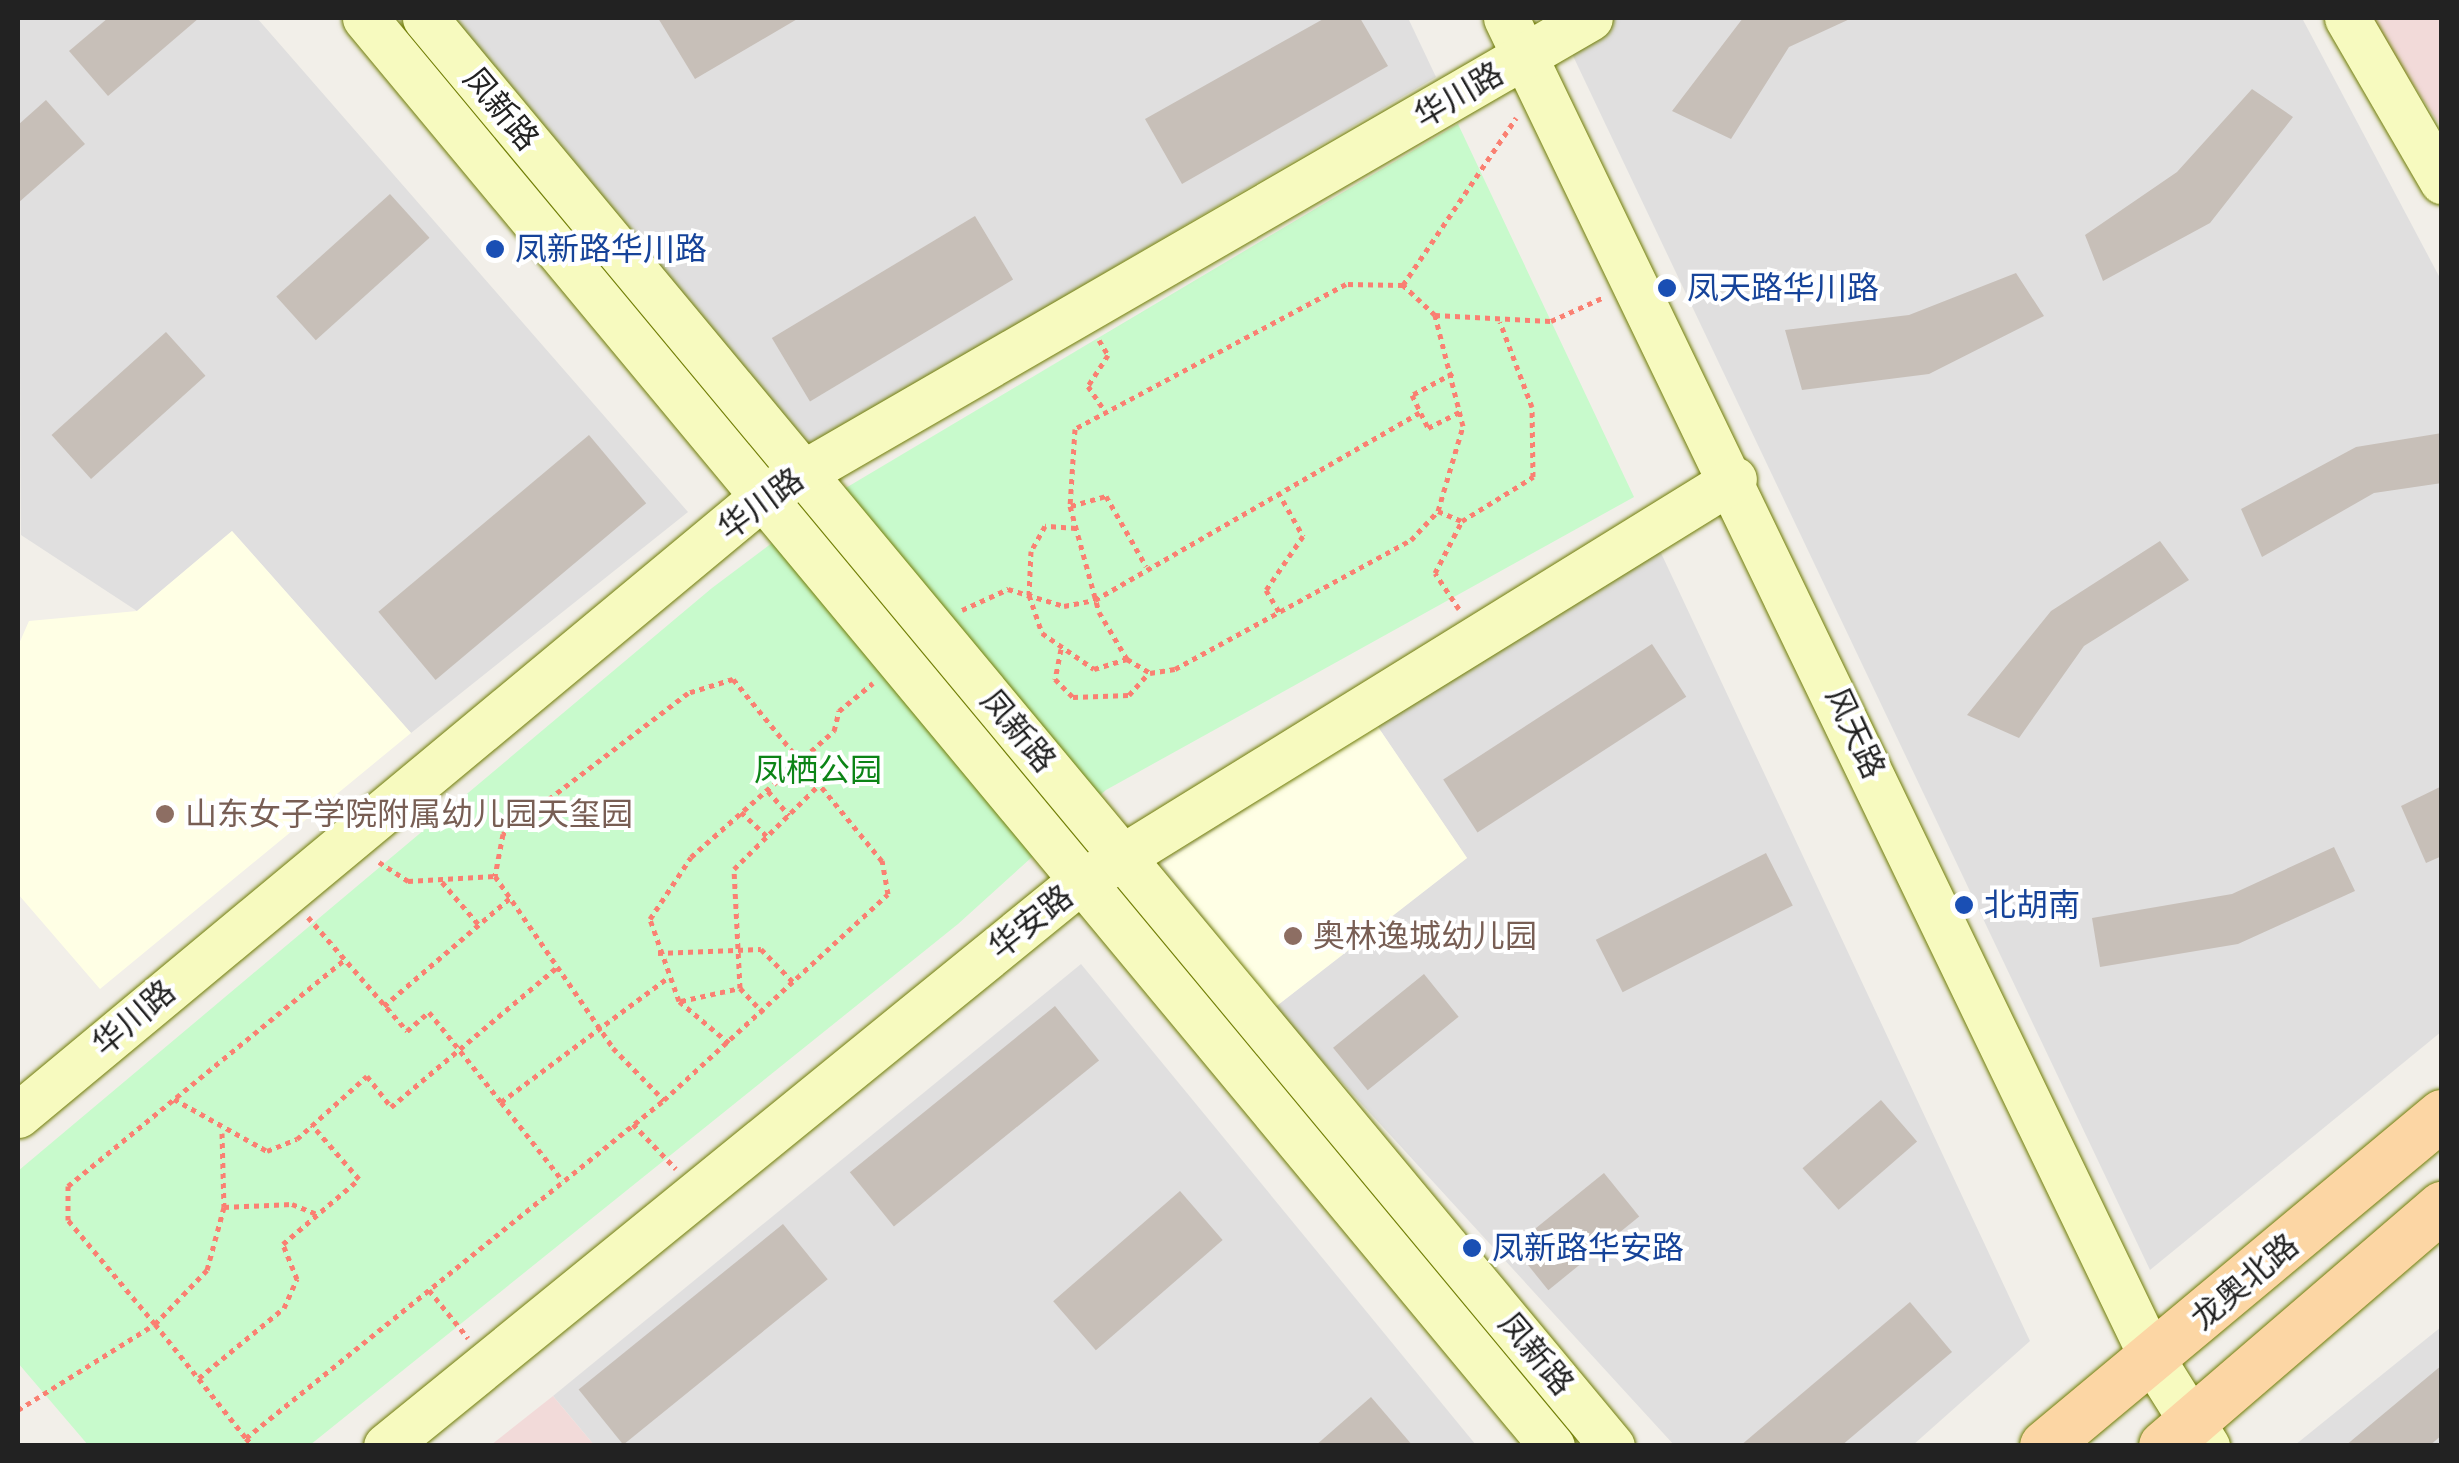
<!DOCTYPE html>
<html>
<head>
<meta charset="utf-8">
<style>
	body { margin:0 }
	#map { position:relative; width:2459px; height:1463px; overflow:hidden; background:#f2efe9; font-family:"Work Sans","Noto Sans SC",sans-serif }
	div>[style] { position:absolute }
	.residential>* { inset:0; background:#e0dfdf }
	.commercial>* { inset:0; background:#f2dad9 }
	.education>* { inset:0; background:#ffffe5 }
	.park>* { inset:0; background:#c8facc }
	.building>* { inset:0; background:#c7bfb8; transform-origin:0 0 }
	.path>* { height:5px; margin-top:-2.5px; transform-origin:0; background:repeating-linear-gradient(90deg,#fa8072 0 5px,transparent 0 10px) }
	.roads { filter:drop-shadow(0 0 2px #707d05) drop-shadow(0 0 2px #707d05) }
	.secondary>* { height:45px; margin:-22.5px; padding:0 22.5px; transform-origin:22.5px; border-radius:22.5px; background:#f7fabf }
	.primary>* { height:50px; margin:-25px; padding:0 25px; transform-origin:25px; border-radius:25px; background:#fcd6a4 }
	.dots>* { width:28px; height:28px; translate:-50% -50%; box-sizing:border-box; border:5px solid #fff; border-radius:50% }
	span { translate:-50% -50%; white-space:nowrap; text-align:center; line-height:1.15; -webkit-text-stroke:8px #fff; paint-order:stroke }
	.street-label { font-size:32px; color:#222 }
	.transit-label { font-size:32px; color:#164399 }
	.left { translate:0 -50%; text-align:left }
	.park-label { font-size:32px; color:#0c8416 }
	.education-label { font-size:32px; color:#785e54 }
	.frame { position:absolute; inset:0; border:20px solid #222; pointer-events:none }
</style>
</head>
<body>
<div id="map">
	<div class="residential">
		<i style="clip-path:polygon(18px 18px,257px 18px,688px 512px,411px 733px,232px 531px,137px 611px,21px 535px)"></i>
		<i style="clip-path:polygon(419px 18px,1408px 18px,1436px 77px,779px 465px)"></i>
		<i style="clip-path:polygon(1555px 18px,2302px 18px,2441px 280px,2441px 1032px,2150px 1270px)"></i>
		<i style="clip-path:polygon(1654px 538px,2030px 1341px,1913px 1445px,1674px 1445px,1274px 1008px,1467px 858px,1376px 724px)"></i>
		<i style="clip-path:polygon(1081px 964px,1476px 1445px,594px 1445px,553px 1396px)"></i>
		<i style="clip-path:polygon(2441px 1327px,2441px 1445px,2295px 1445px)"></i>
	</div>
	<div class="commercial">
		<i style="clip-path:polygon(2369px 18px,2441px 18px,2441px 127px)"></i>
		<i style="clip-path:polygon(553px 1396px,594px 1445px,491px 1445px)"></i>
	</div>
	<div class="education">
		<i style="clip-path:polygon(232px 531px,411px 733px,100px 989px,18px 894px,18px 646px,29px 621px,137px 611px)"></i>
		<i style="clip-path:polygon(1376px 724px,1467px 858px,1274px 1008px,1163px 864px)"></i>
	</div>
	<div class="park">
		<i style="clip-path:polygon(1458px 124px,1634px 497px,1106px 790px,958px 924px,310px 1445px,88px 1445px,18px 1363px,18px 1171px,712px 588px,844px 489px)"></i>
	</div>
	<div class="building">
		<i style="clip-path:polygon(108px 18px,199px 18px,108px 96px,69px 51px)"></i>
		<i style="clip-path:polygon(658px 18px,799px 18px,695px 79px)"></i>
		<i style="clip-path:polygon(1325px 18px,1360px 18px,1388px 66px,1182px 184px,1145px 119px)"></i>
		<i style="clip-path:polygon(1743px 18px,1852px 18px,1789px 47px,1731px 139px,1672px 111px)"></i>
		<i style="clip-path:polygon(2252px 89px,2293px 117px,2210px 223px,2103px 281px,2085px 235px,2177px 172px)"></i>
		<i style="clip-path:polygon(46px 100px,85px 144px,18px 203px,18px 125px)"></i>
		<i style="left:390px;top:194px;width:59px;height:153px;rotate:48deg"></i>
		<i style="left:975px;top:216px;width:74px;height:237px;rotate:59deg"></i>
		<i style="clip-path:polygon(2016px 273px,2044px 316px,1929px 374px,1802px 390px,1785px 330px,1909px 315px)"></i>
		<i style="left:166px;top:332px;width:59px;height:154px;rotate:48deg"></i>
		<i style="clip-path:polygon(2442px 433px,2442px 483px,2374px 493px,2262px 557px,2241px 509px,2356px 447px)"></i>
		<i style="left:589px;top:435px;width:89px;height:275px;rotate:50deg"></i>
		<i style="clip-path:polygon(2160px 541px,2189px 580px,2084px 646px,2019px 738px,1967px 715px,2051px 611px)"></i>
		<i style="left:1652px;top:644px;width:63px;height:249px;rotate:57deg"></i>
		<i style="clip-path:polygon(2442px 786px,2442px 856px,2426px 863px,2401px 806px)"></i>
		<i style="clip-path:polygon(2334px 847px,2355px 891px,2238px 944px,2100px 967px,2092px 918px,2232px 894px)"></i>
		<i style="left:1766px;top:853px;width:59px;height:191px;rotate:63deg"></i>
		<i style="left:1424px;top:974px;width:55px;height:117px;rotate:51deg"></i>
		<i style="left:1055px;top:1006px;width:70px;height:264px;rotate:51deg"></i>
		<i style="left:1881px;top:1100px;width:55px;height:104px;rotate:49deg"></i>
		<i style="left:1604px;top:1173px;width:56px;height:117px;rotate:51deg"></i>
		<i style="left:1180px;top:1191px;width:65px;height:168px;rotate:49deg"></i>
		<i style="left:783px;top:1224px;width:71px;height:263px;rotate:51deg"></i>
		<i style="clip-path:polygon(1910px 1302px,1952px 1352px,1841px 1446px,1740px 1446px)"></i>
		<i style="clip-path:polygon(2442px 1365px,2442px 1435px,2429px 1446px,2345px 1446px)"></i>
		<i style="clip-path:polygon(1371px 1397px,1413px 1446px,1315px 1446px)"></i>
	</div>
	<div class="path">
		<i style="left:1403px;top:285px;width:202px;rotate:-55.9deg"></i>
		<i style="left:1435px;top:315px;width:44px;rotate:-136.8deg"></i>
		<i style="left:1403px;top:285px;width:57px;rotate:-179deg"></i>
		<i style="left:1346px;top:284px;width:307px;rotate:151.9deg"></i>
		<i style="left:1075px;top:429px;width:77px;rotate:93.7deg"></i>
		<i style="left:1070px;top:506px;width:110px;rotate:74.7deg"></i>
		<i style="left:1099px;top:612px;width:55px;rotate:59.2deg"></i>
		<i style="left:1127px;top:659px;width:27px;rotate:31deg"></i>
		<i style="left:1150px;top:673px;width:25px;rotate:-9deg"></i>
		<i style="left:1175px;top:669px;width:269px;rotate:-28.7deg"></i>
		<i style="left:1411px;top:540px;width:40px;rotate:-47deg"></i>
		<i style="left:1438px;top:511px;width:89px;rotate:-73.6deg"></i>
		<i style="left:1463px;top:426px;width:114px;rotate:-104.2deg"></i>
		<i style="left:1435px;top:315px;width:116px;rotate:3deg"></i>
		<i style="left:1551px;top:321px;width:56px;rotate:-24.3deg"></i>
		<i style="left:1099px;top:340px;width:17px;rotate:59deg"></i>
		<i style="left:1108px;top:355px;width:37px;rotate:123deg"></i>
		<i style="left:1088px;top:386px;width:32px;rotate:56deg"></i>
		<i style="left:1453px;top:373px;width:47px;rotate:151.8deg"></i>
		<i style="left:1412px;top:395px;width:37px;rotate:64deg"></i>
		<i style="left:1428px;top:428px;width:37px;rotate:-27deg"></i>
		<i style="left:1278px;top:492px;width:51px;rotate:60.4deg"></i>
		<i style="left:1303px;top:536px;width:65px;rotate:124.4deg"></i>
		<i style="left:1266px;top:590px;width:26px;rotate:59deg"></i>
		<i style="left:1071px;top:506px;width:36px;rotate:-16deg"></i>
		<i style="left:1106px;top:496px;width:81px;rotate:60.3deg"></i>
		<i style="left:1438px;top:511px;width:26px;rotate:23deg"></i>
		<i style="left:1462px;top:521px;width:84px;rotate:-31.8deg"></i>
		<i style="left:1533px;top:477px;width:70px;rotate:-90.8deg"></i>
		<i style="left:1532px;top:407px;width:91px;rotate:-110.6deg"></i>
		<i style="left:1076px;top:528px;width:31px;rotate:-176deg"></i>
		<i style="left:1045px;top:526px;width:29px;rotate:119deg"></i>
		<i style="left:1031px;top:551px;width:44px;rotate:92.6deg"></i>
		<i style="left:1029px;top:595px;width:40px;rotate:71.1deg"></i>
		<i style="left:1042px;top:633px;width:63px;rotate:34.7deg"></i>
		<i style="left:1094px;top:669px;width:34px;rotate:-17deg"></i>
		<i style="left:1459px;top:609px;width:43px;rotate:-123.7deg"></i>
		<i style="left:1435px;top:573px;width:59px;rotate:-62.6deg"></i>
		<i style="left:962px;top:610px;width:51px;rotate:-24.5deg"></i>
		<i style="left:1008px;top:589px;width:59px;rotate:16.9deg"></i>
		<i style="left:1064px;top:606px;width:32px;rotate:-11deg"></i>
		<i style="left:1095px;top:600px;width:375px;rotate:-30deg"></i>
		<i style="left:1061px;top:649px;width:31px;rotate:101deg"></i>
		<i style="left:1055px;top:679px;width:25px;rotate:45deg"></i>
		<i style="left:1073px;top:697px;width:56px;rotate:-2deg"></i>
		<i style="left:1129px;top:695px;width:28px;rotate:-48deg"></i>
		<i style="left:768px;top:791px;width:32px;rotate:49deg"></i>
		<i style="left:741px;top:812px;width:37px;rotate:43deg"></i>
		<i style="left:379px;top:862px;width:35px;rotate:33deg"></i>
		<i style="left:408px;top:881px;width:87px;rotate:-3.3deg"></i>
		<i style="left:442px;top:882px;width:57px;rotate:49.3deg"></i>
		<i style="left:308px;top:917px;width:151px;rotate:49deg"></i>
		<i style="left:407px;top:1031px;width:29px;rotate:-41deg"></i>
		<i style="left:429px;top:1012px;width:115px;rotate:51.3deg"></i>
		<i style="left:501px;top:1102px;width:206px;rotate:-36.7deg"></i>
		<i style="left:658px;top:953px;width:103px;rotate:-2.2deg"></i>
		<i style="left:761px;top:949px;width:49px;rotate:45.8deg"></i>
		<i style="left:740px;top:988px;width:34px;rotate:47deg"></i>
		<i style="left:681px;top:1001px;width:60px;rotate:-12.4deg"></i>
		<i style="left:740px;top:988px;width:119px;rotate:-92.9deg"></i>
		<i style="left:734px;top:869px;width:118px;rotate:-44.7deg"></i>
		<i style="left:384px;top:1006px;width:166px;rotate:-40.6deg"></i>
		<i style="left:729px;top:1043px;width:65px;rotate:-140deg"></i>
		<i style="left:679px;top:1001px;width:87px;rotate:-109.5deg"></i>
		<i style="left:650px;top:919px;width:74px;rotate:-56.5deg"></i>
		<i style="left:691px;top:857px;width:191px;rotate:-41.4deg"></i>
		<i style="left:834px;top:731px;width:21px;rotate:-76deg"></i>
		<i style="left:839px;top:711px;width:44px;rotate:-39.5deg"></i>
		<i style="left:174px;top:1099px;width:107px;rotate:29.2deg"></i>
		<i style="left:267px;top:1151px;width:32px;rotate:-22deg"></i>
		<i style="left:297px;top:1139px;width:94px;rotate:-42deg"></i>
		<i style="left:367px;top:1076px;width:39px;rotate:52deg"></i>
		<i style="left:391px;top:1107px;width:217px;rotate:-40.1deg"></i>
		<i style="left:501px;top:1102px;width:100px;rotate:51.9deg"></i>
		<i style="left:633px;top:1124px;width:62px;rotate:46.3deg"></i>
		<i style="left:222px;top:1133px;width:74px;rotate:88.5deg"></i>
		<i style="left:224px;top:1207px;width:65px;rotate:105.1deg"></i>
		<i style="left:207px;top:1270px;width:75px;rotate:133.9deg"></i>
		<i style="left:155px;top:1324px;width:136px;rotate:-129.9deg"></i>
		<i style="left:68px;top:1220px;width:34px;rotate:-90deg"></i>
		<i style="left:68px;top:1186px;width:357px;rotate:-39.3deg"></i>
		<i style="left:224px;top:1207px;width:68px;rotate:-2.5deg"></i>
		<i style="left:292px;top:1204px;width:27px;rotate:22deg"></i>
		<i style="left:429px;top:1290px;width:62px;rotate:50.9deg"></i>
		<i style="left:199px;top:1378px;width:110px;rotate:-39.5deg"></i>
		<i style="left:284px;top:1308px;width:32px;rotate:-66deg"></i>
		<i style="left:297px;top:1279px;width:38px;rotate:-112deg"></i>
		<i style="left:283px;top:1244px;width:100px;rotate:-40.5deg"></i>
		<i style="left:359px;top:1179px;width:72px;rotate:-131deg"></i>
		<i style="left:18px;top:1410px;width:162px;rotate:-32.1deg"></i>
		<i style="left:155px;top:1324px;width:146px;rotate:51.4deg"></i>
		<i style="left:246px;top:1438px;width:538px;rotate:-38.96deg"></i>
		<i style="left:664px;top:1100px;width:304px;rotate:-42.6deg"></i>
		<i style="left:888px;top:894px;width:34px;rotate:-100deg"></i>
		<i style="left:882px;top:861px;width:235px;rotate:-129.3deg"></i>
		<i style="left:733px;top:679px;width:47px;rotate:162.7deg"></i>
		<i style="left:688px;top:693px;width:233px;rotate:142.7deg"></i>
		<i style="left:503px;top:834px;width:43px;rotate:100.8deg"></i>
		<i style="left:495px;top:876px;width:209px;rotate:55.5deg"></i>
		<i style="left:613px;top:1048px;width:73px;rotate:45.6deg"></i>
		<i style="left:246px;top:1438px;width:11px;rotate:49deg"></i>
	</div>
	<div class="roads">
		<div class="secondary">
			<i style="left:365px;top:18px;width:1857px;rotate:50.27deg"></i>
			<i style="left:425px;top:18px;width:1857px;rotate:50.27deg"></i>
			<i style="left:1506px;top:18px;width:1490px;rotate:64.26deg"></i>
			<i style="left:2153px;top:1360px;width:102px;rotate:57.9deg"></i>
			<i style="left:2347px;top:18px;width:189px;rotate:59.8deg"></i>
			<i style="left:18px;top:1115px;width:969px;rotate:-39.72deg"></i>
			<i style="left:763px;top:496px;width:955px;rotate:-30.03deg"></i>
			<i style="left:386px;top:1446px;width:884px;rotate:-39.13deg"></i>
			<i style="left:1072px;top:888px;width:778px;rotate:-31.71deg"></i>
		</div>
		<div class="primary">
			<i style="left:2045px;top:1446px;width:517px;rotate:-39.82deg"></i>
			<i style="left:2164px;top:1446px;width:367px;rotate:-40.7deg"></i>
		</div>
	</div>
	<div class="dots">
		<i style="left:495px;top:249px;background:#1a4fb4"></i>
		<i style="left:1667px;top:288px;background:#1a4fb4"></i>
		<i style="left:165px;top:814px;background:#8d6e63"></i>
		<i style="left:1964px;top:905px;background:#1a4fb4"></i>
		<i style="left:1293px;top:936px;background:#8d6e63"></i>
		<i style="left:1472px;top:1248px;background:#1a4fb4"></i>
	</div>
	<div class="street-label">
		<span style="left:1459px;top:95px;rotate:-30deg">华川路</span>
		<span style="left:501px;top:109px;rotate:50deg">凤新路</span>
		<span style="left:761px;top:504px;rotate:-36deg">华川路</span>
		<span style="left:1018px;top:731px;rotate:50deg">凤新路</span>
		<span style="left:1855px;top:733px;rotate:65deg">风天路</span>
		<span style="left:1031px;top:922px;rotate:-38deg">华安路</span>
		<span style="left:134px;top:1018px;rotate:-40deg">华川路</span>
		<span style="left:2245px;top:1282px;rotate:-40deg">龙奥北路</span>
		<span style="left:1536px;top:1354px;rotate:50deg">凤新路</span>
	</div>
	<div class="transit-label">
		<span class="left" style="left:515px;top:249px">凤新路华川路</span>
		<span class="left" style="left:1687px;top:288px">凤天路华川路</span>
		<span class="left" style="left:1984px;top:905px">北胡南</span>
		<span class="left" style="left:1492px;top:1248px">凤新路华安路</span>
	</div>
	<div class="park-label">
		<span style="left:818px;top:770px">凤栖公园</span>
	</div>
	<div class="education-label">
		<span class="left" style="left:185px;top:814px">山东女子学院附属幼儿园天玺园</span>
		<span class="left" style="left:1313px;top:936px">奥林逸城幼儿园</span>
	</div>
	<div class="frame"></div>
</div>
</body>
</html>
